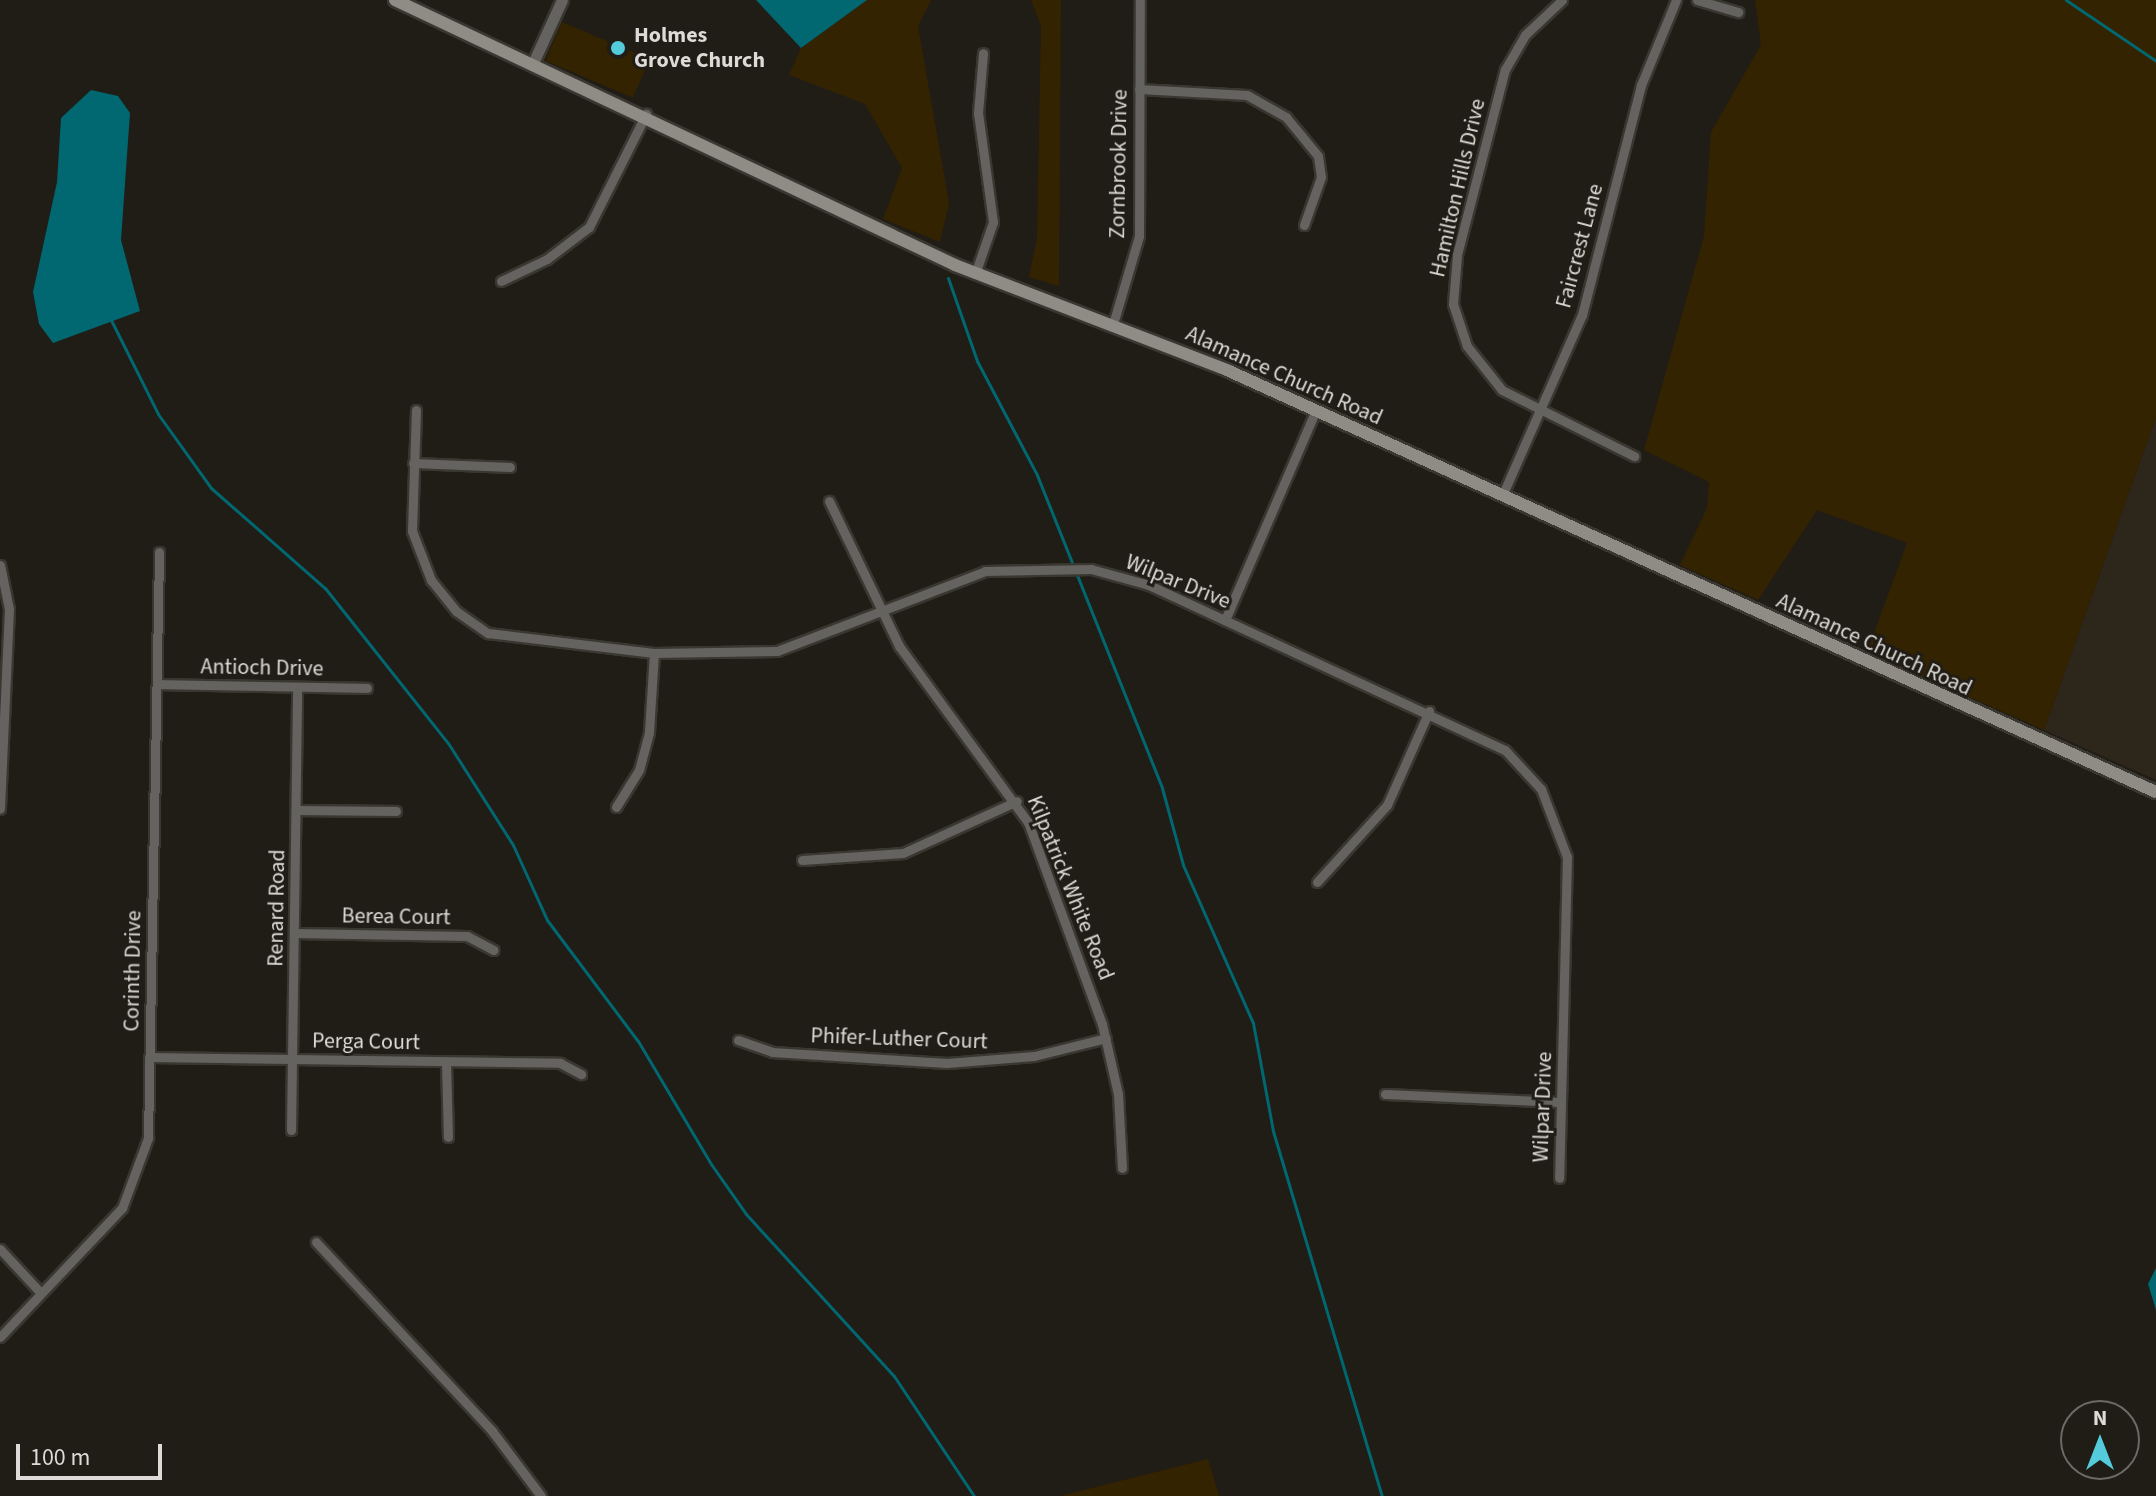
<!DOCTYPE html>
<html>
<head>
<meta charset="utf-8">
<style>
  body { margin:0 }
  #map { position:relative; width:2156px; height:1496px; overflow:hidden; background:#201c16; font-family:"Source Sans 3",sans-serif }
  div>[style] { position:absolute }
  .built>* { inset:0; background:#2d261b }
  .green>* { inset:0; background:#342300; transform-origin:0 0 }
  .water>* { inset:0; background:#016771 }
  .stream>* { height:3px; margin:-1.5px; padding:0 1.5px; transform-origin:1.5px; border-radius:1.5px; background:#016771 }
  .roads { filter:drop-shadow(2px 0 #3a3731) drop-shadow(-2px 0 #3a3731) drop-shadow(0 2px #3a3731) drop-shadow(0 -2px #3a3731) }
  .minor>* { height:9px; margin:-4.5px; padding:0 4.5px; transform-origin:4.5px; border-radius:4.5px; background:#656360 }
  .tertiary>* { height:11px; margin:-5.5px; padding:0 5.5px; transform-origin:5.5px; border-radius:5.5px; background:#656360 }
  .secondary>* { height:12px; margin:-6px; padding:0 6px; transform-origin:6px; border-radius:6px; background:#8f8c86 }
  .dots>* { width:22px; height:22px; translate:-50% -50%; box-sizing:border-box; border:4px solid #201c16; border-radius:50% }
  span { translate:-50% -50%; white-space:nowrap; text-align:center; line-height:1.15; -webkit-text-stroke:6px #201c16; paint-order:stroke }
  .poi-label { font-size:22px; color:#dddbd7; font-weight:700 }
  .left { translate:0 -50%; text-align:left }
  .street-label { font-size:22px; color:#dddbd7 }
  .north { position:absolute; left:2060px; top:1400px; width:80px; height:80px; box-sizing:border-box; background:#201c16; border:2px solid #6c6863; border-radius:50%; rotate:0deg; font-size:22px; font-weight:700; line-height:32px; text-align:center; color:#dddbd7 }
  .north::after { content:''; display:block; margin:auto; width:28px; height:36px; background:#53cbda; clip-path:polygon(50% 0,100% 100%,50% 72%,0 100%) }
  .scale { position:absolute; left:16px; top:1444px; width:146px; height:36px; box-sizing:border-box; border:4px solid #dddbd7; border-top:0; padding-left:10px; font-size:24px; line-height:28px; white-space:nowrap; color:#dddbd7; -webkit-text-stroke:6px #201c16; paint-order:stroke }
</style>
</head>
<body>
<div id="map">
  <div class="built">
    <i style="clip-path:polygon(2156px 417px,2156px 780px,2044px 730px)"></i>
  </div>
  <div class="green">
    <i style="clip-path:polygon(867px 0,931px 0,918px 26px,949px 203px,940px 242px,883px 219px,902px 168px,865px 104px,789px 75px,801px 48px)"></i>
    <i style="clip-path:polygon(1031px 0,1061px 0,1059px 286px,1029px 277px,1037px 238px,1041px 26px)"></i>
    <i style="clip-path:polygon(1755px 0,2156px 0,2156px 417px,2044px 730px,1867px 652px,1907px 543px,1817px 510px,1758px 600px,1680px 565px,1707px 508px,1709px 482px,1644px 450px,1704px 236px,1711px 132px,1761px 45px)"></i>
    <i style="left:562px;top:22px;width:95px;height:42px;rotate:23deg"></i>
    <i style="clip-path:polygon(1208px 1459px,1219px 1496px,1060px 1496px)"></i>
  </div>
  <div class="water">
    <i style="clip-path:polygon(756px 0,867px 0,801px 48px)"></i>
    <i style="clip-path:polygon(91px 90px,118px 96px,130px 113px,121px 240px,140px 311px,53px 343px,39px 324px,33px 292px,57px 182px,61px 118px)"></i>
    <i style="clip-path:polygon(2156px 1268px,2156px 1310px,2148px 1284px)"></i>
  </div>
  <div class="stream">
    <i style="left:2066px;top:0;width:109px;rotate:34.1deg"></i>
    <i style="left:948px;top:278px;width:88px;rotate:70.7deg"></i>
    <i style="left:977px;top:361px;width:129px;rotate:62.2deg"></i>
    <i style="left:1037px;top:475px;width:337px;rotate:68.2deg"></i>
    <i style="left:1162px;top:788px;width:80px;rotate:74.7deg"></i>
    <i style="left:1183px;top:865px;width:173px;rotate:66.1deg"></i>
    <i style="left:1253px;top:1023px;width:110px;rotate:79.5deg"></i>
    <i style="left:1273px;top:1131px;width:381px;rotate:73.4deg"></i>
    <i style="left:111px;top:320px;width:105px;rotate:63.4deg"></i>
    <i style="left:158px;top:414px;width:91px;rotate:54.4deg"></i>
    <i style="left:211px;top:488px;width:152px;rotate:41.3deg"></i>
    <i style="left:325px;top:588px;width:198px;rotate:51.6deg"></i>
    <i style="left:448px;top:743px;width:121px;rotate:57.5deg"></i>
    <i style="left:513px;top:845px;width:82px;rotate:65.6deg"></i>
    <i style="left:547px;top:920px;width:151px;rotate:53.1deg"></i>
    <i style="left:638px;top:1041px;width:143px;rotate:59.3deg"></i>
    <i style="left:711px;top:1164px;width:61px;rotate:55deg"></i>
    <i style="left:746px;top:1214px;width:219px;rotate:47.6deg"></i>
    <i style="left:894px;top:1376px;width:144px;rotate:56.3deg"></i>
  </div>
  <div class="roads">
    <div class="minor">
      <i style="left:1562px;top:0;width:51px;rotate:136.6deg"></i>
      <i style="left:1525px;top:35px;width:39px;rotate:120deg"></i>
      <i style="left:1505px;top:69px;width:192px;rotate:104.5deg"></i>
      <i style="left:1457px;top:255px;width:49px;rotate:94.7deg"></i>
      <i style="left:1453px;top:304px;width:44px;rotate:71.6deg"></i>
      <i style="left:1467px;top:346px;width:56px;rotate:51.5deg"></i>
      <i style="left:1502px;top:390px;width:148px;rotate:26.6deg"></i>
      <i style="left:1697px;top:0;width:43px;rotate:16.3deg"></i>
      <i style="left:1139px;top:89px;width:108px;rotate:3.2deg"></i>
      <i style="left:1247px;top:95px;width:45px;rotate:29.4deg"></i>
      <i style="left:1286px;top:117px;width:50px;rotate:50.6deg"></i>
      <i style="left:1318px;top:156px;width:21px;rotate:82deg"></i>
      <i style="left:1321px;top:177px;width:51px;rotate:109.5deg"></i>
      <i style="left:975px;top:274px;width:55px;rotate:-70.9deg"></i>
      <i style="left:993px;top:222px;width:110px;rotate:-97.8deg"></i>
      <i style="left:978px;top:113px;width:60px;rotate:-85.2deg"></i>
      <i style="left:501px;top:281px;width:51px;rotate:-25.6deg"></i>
      <i style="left:547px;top:259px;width:53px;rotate:-37.3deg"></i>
      <i style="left:589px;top:227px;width:127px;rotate:-63.2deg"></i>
      <i style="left:1113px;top:324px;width:92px;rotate:-73.5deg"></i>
      <i style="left:1139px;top:236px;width:236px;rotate:-89.8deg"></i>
      <i style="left:416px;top:410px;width:121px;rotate:91.9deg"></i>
      <i style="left:412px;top:531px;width:53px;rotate:68.8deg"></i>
      <i style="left:431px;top:580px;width:40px;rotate:51deg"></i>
      <i style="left:456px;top:611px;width:39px;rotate:35deg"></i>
      <i style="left:488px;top:633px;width:167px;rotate:6.9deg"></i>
      <i style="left:654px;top:653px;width:123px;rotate:-0.9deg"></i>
      <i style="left:777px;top:651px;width:223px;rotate:-21deg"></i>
      <i style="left:985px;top:571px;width:106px;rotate:-1.1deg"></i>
      <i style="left:1091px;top:569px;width:60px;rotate:15.4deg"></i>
      <i style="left:1149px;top:585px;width:392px;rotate:24.9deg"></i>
      <i style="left:1505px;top:750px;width:53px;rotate:47.3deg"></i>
      <i style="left:1541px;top:789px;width:73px;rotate:69.1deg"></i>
      <i style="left:1567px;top:857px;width:321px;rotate:91.4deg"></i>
      <i style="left:413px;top:463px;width:97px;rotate:2.4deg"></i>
      <i style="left:1502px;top:496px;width:198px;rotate:-66.2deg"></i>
      <i style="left:1582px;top:315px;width:237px;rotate:-75.6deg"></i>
      <i style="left:1641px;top:85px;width:92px;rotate:-67.6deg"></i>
      <i style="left:829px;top:501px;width:161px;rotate:64.2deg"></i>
      <i style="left:899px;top:646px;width:218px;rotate:53.8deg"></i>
      <i style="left:1028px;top:822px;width:215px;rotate:69.9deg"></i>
      <i style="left:1102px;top:1024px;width:72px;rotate:77.1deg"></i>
      <i style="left:1118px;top:1094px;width:74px;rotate:86.9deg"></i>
      <i style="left:0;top:565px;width:45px;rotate:78.4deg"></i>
      <i style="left:9px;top:609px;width:200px;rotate:92.6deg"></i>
      <i style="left:1225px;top:620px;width:229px;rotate:-66.6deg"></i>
      <i style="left:157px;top:684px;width:210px;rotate:1.1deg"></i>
      <i style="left:616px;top:807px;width:44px;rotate:-58.1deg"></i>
      <i style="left:639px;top:770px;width:39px;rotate:-75deg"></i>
      <i style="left:649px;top:732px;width:79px;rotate:-86.4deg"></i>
      <i style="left:296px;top:810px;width:100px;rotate:0.6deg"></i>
      <i style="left:802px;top:860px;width:101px;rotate:-4deg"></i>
      <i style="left:903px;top:853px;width:125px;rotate:-24.5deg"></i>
      <i style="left:1317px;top:882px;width:104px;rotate:-47.7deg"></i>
      <i style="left:1387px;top:805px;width:103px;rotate:-65.9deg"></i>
      <i style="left:295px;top:933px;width:172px;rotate:1deg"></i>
      <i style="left:467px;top:936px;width:30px;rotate:28deg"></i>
      <i style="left:738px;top:1040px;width:36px;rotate:19deg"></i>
      <i style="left:772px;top:1052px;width:175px;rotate:3.6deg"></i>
      <i style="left:947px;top:1063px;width:87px;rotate:-4.6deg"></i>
      <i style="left:1034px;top:1056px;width:74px;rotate:-14deg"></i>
      <i style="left:149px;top:1057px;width:411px;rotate:0.8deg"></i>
      <i style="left:560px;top:1063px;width:24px;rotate:28deg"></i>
      <i style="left:446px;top:1062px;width:75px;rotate:88.5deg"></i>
      <i style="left:1385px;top:1094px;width:176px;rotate:2.6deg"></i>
      <i style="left:291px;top:1130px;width:443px;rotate:-89.2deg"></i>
      <i style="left:316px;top:1242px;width:258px;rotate:47deg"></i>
      <i style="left:492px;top:1431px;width:81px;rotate:53deg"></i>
      <i style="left:0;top:1249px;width:59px;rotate:47.1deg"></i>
      <i style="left:0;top:1337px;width:178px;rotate:-46.6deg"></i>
      <i style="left:122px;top:1208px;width:75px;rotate:-69.6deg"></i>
      <i style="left:148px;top:1138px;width:586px;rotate:-88.92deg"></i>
    </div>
    <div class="tertiary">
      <i style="left:533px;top:63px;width:69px;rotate:-65.3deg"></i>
    </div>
    <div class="secondary">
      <i style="left:395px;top:0;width:620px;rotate:25.32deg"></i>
      <i style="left:955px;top:265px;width:294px;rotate:21.1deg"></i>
      <i style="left:1229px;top:371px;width:1018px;rotate:24.43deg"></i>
    </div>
  </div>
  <div class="dots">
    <i style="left:618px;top:48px;background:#53cbda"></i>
  </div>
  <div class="poi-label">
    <span class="left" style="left:634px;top:48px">Holmes<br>Grove Church</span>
  </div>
  <div class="street-label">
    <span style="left:1119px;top:164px;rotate:-89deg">Zornbrook Drive</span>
    <span style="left:1458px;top:188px;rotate:-77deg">Hamilton Hills Drive</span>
    <span style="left:1580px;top:246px;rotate:-75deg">Faircrest Lane</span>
    <span style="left:1284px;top:376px;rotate:24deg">Alamance Church Road</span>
    <span style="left:1178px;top:582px;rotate:22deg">Wilpar Drive</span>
    <span style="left:1874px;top:645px;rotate:25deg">Alamance Church Road</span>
    <span style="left:262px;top:668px;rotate:1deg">Antioch Drive</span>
    <span style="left:1070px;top:888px;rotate:68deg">Kilpatrick White Road</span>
    <span style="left:277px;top:908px;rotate:-89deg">Renard Road</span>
    <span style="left:396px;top:917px;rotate:1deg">Berea Court</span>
    <span style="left:133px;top:971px;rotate:-89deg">Corinth Drive</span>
    <span style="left:899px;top:1039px;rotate:2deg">Phifer-Luther Court</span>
    <span style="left:366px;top:1042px;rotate:1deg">Perga Court</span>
    <span style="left:1543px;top:1107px;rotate:-88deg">Wilpar Drive</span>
  </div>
  <div class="north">N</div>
  <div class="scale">100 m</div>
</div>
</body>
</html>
